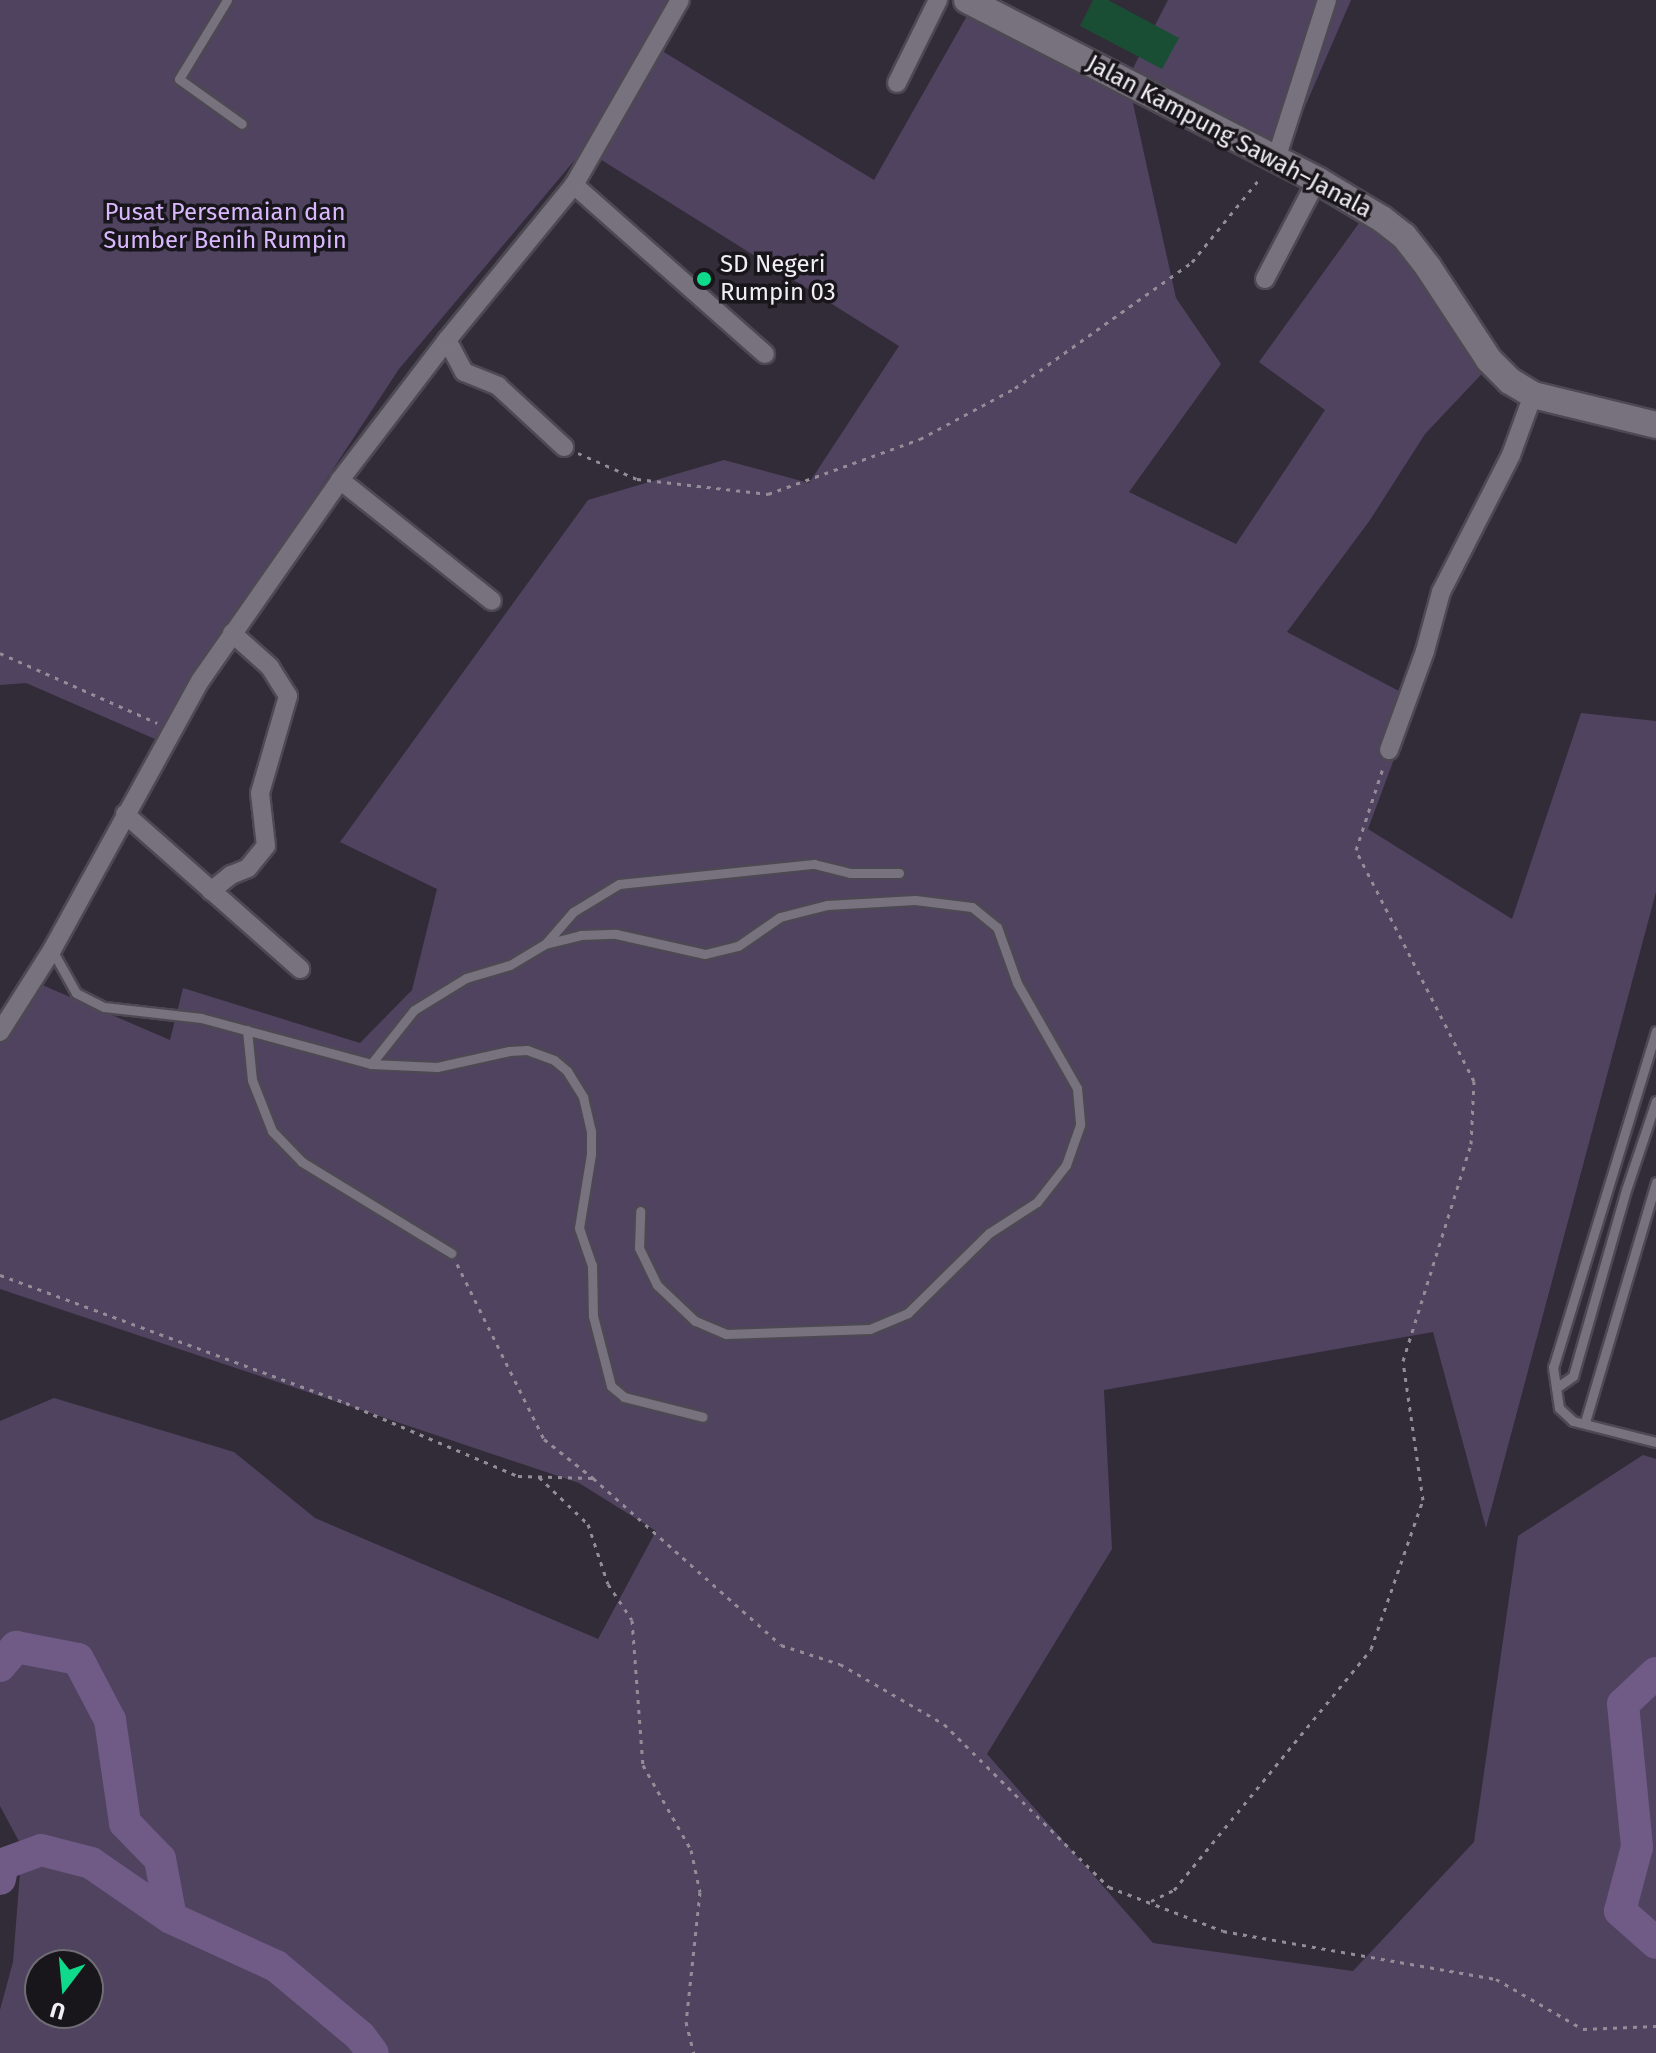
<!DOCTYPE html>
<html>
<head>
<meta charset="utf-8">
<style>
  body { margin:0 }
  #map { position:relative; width:1656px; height:2053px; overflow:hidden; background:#322c38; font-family:"Fira Sans",sans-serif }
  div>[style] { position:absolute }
  .green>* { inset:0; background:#504360 }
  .river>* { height:32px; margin:-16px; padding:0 16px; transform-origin:16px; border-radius:16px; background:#705b86 }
  .building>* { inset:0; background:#1a4e34 }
  .path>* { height:3px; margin-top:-1.5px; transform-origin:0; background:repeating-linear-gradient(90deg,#928d97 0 4px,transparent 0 10px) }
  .roads { filter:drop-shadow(2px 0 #4d4953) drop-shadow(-2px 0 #4d4953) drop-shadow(0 2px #4d4953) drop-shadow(0 -2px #4d4953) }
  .service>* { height:9px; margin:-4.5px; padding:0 4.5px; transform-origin:4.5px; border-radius:4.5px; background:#78727f }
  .minor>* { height:18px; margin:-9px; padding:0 9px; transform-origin:9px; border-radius:9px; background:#78727f }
  .secondary>* { height:26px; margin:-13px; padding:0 13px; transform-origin:13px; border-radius:13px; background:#78727f }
  .dots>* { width:22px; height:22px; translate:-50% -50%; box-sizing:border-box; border:4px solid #18161b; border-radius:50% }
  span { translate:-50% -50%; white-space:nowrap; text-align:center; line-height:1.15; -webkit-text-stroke:7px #18161b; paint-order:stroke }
  .street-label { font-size:24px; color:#f2eef6 }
  .park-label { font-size:24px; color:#d9b8fe }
  .poi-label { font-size:24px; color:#f2eef6 }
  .left { translate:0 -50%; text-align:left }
  .north { position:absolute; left:24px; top:1949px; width:80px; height:80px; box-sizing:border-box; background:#18161b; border:2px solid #6f6c73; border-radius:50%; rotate:196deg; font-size:22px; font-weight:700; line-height:32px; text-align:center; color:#f2eef6 }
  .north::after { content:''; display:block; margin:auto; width:28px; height:36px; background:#0fd98a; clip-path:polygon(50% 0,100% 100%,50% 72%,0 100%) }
</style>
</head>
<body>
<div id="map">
  <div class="green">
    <i style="clip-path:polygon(evenodd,0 0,678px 0,649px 43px,874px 180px,976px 0,1127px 80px,1168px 0,1351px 0,1285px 153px,1128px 81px,1176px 298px,1221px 364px,1129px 492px,1236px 544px,1325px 410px,1259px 362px,1367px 212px,1493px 362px,1425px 434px,1370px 520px,1287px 632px,1416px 700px,1368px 829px,1512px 919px,1581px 713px,1656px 721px,1656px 892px,1486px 1528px,1433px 1332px,1104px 1390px,1112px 1549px,987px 1754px,1153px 1943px,1353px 1971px,1474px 1842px,1518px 1536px,1643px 1455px,1656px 1459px,1656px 2053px,0 2053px,0 2010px,13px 1962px,22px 1847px,0 1806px,0 1421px,54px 1398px,234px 1452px,315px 1518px,598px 1639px,656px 1531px,579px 1483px,0 1289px,0 1028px,26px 978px,170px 1040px,183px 988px,360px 1043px,412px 990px,437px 889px,340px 842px,588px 500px,724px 460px,809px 483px,899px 346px,584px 149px,399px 369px,155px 739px,26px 683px,0 685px,0 0,40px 1965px,88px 1965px,88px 2013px,40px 2013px,40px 1965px)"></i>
  </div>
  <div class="river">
    <i style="left:0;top:1666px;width:25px;rotate:-50deg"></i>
    <i style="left:16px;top:1647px;width:63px;rotate:11deg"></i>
    <i style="left:78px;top:1659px;width:69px;rotate:62.3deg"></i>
    <i style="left:110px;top:1720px;width:104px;rotate:81.7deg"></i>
    <i style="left:125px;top:1823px;width:50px;rotate:45.8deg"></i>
    <i style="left:160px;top:1859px;width:60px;rotate:79.4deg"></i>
    <i style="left:1656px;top:1673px;width:45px;rotate:136.8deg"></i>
    <i style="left:1623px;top:1704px;width:144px;rotate:84.4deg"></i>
    <i style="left:1637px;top:1847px;width:66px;rotate:104.9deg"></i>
    <i style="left:1620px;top:1911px;width:48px;rotate:41.6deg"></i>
    <i style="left:0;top:1879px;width:15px;rotate:-79deg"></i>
    <i style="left:3px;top:1864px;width:40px;rotate:-20.2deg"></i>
    <i style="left:41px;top:1850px;width:52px;rotate:14.6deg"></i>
    <i style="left:91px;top:1863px;width:97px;rotate:34.5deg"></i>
    <i style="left:171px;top:1918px;width:115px;rotate:24.6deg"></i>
    <i style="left:276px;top:1966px;width:109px;rotate:39.8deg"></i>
    <i style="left:360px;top:2036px;width:21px;rotate:53deg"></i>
  </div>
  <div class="building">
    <i style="clip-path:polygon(1093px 0,1108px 0,1179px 38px,1162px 69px,1080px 26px)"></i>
  </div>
  <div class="path">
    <i style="left:578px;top:453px;width:64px;rotate:23.8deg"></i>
    <i style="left:637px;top:479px;width:132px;rotate:6.5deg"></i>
    <i style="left:768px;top:494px;width:162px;rotate:-19.9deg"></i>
    <i style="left:920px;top:439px;width:108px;rotate:-28.2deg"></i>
    <i style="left:1015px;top:388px;width:217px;rotate:-35.4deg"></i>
    <i style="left:1192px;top:262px;width:109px;rotate:-50.9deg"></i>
    <i style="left:0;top:653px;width:172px;rotate:24deg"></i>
    <i style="left:457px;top:1264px;width:195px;rotate:63.6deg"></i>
    <i style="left:544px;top:1439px;width:63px;rotate:38.5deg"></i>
    <i style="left:593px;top:1478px;width:251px;rotate:41.6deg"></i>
    <i style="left:781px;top:1645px;width:62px;rotate:17.9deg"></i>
    <i style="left:840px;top:1664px;width:120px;rotate:30deg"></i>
    <i style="left:944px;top:1724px;width:232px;rotate:44.7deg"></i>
    <i style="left:1109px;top:1887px;width:122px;rotate:21.1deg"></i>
    <i style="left:1223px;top:1931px;width:277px;rotate:10deg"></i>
    <i style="left:1496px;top:1979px;width:100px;rotate:29.9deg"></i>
    <i style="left:1583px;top:2029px;width:73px;rotate:-2.4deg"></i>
    <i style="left:0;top:1275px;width:369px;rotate:20.3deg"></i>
    <i style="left:346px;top:1403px;width:187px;rotate:23deg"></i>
    <i style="left:518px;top:1476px;width:75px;rotate:1.5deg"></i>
    <i style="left:539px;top:1477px;width:68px;rotate:43.8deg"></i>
    <i style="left:588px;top:1524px;width:63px;rotate:71.6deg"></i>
    <i style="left:608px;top:1584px;width:43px;rotate:56.3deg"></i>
    <i style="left:632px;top:1620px;width:145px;rotate:85.7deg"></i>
    <i style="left:643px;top:1765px;width:98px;rotate:60.5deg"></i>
    <i style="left:691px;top:1850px;width:43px;rotate:77.9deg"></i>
    <i style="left:700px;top:1892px;width:131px;rotate:96.1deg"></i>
    <i style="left:686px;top:2022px;width:32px;rotate:76deg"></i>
    <i style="left:1151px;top:1901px;width:25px;rotate:-26deg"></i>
    <i style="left:1174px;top:1890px;width:311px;rotate:-50.7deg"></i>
    <i style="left:1371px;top:1649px;width:158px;rotate:-70.8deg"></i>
    <i style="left:1423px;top:1500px;width:140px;rotate:-98.2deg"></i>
    <i style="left:1403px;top:1361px;width:227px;rotate:-72.6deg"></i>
    <i style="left:1471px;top:1144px;width:63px;rotate:-87.3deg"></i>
    <i style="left:1474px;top:1081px;width:259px;rotate:-117.1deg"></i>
    <i style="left:1356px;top:850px;width:89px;rotate:-71.8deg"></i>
  </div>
  <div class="roads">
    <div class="service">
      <i style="left:227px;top:0;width:92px;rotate:121.3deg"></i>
      <i style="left:179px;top:79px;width:77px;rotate:35.5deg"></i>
      <i style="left:547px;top:942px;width:40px;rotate:-49deg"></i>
      <i style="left:573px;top:912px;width:54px;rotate:-31.3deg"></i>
      <i style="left:619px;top:884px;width:196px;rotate:-5.9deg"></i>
      <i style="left:814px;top:864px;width:37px;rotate:14deg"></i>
      <i style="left:850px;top:873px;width:49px"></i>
      <i style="left:52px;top:950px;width:49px;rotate:60.8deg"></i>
      <i style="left:76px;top:993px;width:31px;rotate:27deg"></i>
      <i style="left:104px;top:1007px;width:98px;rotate:6.5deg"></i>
      <i style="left:201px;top:1018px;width:176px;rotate:15.1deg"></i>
      <i style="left:371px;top:1064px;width:66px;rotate:2.6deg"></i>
      <i style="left:437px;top:1067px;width:74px;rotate:-12.5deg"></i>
      <i style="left:509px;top:1051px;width:18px;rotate:-3deg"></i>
      <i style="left:527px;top:1050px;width:29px;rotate:20deg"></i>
      <i style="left:554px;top:1060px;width:17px;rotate:40deg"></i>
      <i style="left:567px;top:1071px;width:31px;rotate:58deg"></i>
      <i style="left:583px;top:1097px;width:35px;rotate:77deg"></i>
      <i style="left:591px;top:1131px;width:23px;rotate:90deg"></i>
      <i style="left:591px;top:1154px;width:75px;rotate:99.2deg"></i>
      <i style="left:579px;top:1228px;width:39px;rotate:71deg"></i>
      <i style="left:592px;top:1265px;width:51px;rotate:88.9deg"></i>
      <i style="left:593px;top:1316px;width:72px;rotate:75.6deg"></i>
      <i style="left:611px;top:1386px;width:17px;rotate:40deg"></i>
      <i style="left:624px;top:1397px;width:81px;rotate:14.2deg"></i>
      <i style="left:247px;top:1030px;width:50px;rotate:84.3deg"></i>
      <i style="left:252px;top:1080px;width:55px;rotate:68.6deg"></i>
      <i style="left:272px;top:1131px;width:43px;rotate:45.9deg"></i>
      <i style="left:302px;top:1162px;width:175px;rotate:31.4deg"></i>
      <i style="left:1656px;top:1031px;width:351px;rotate:107deg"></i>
      <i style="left:1553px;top:1367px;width:41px;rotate:81.7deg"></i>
      <i style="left:1559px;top:1408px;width:19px;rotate:43deg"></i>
      <i style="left:1573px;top:1421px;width:86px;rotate:14.2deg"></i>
      <i style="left:371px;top:1064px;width:69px;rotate:-51.5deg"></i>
      <i style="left:414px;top:1010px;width:61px;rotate:-31.6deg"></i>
      <i style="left:466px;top:978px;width:46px;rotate:-16.5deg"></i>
      <i style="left:510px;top:965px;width:41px;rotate:-31deg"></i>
      <i style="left:545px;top:944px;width:36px;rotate:-14deg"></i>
      <i style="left:580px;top:935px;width:36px;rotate:-2deg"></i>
      <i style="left:616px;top:934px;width:91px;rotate:12.7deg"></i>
      <i style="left:705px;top:954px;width:34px;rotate:-14deg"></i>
      <i style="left:738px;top:946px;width:51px;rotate:-34.6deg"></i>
      <i style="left:780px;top:917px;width:49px;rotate:-14.3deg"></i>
      <i style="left:827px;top:905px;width:88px;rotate:-3.3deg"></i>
      <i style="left:915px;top:900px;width:57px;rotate:7deg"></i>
      <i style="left:972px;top:907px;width:32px;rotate:39deg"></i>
      <i style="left:997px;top:927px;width:59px;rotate:70.3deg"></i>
      <i style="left:1017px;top:983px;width:121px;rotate:60.3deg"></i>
      <i style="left:1077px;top:1088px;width:37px;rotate:85deg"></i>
      <i style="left:1080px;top:1125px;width:42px;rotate:109.3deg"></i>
      <i style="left:1066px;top:1165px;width:47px;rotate:128.1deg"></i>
      <i style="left:1037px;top:1202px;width:57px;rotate:147.1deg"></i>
      <i style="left:989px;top:1233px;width:114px;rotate:135.4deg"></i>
      <i style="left:908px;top:1313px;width:41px;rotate:157.2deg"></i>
      <i style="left:870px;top:1329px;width:144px;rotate:178deg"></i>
      <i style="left:726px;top:1334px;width:34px;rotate:-157deg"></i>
      <i style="left:695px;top:1321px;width:52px;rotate:-136.5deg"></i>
      <i style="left:657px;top:1285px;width:41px;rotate:-115.9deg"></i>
      <i style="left:639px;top:1248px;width:37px;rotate:-88deg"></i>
      <i style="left:1556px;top:1388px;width:21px;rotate:-35deg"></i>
      <i style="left:1573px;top:1376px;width:193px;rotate:-74.1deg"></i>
      <i style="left:1626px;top:1190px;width:94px;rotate:-71.4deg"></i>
      <i style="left:1585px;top:1422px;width:250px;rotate:-73.5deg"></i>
    </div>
    <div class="minor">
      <i style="left:897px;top:83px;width:93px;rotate:-63.7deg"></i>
      <i style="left:1276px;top:159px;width:167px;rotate:-72.2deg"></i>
      <i style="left:574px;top:185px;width:255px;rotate:41.5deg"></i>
      <i style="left:1265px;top:279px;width:112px;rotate:-62.3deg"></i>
      <i style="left:447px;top:340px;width:36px;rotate:62deg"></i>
      <i style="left:464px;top:372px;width:37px;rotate:22deg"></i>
      <i style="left:498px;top:386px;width:90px;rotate:42.7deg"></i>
      <i style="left:340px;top:480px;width:194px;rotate:38.5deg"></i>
      <i style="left:1389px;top:750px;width:105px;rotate:-70deg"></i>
      <i style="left:1425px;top:651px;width:61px;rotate:-74.8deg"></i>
      <i style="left:1441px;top:592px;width:154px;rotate:-62.9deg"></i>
      <i style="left:1511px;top:455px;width:64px;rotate:-69.9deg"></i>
      <i style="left:125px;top:814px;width:234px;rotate:41.5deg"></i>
      <i style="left:211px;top:891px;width:26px;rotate:-39deg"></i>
      <i style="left:231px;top:875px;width:18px;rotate:-22deg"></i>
      <i style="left:248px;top:868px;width:28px;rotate:-51deg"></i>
      <i style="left:266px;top:846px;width:53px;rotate:-96.5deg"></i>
      <i style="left:260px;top:793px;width:101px;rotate:-73.9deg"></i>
      <i style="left:288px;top:696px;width:34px;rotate:-122deg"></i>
      <i style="left:270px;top:667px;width:51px;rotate:-138.2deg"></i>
      <i style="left:0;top:1032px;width:97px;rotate:-57.6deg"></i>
      <i style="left:52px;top:950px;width:307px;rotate:-61.2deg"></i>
      <i style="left:200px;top:681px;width:245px;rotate:-55.1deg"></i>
      <i style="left:340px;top:480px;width:176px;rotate:-52.6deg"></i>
      <i style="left:447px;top:340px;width:200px;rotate:-50.7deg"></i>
      <i style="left:574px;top:185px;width:213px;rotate:-60.2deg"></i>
    </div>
    <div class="secondary">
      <i style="left:967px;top:0;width:394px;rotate:27.2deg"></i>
      <i style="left:1317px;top:180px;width:76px;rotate:31deg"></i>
      <i style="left:1382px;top:219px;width:28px;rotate:38deg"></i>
      <i style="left:1404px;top:236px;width:39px;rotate:52deg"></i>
      <i style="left:1428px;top:267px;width:111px;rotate:56.7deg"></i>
      <i style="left:1489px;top:360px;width:30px;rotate:45deg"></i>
      <i style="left:1510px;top:381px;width:27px;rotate:31deg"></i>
      <i style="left:1533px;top:395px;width:127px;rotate:13.7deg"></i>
    </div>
  </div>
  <div class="dots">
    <i style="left:704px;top:279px;background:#0fd98a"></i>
  </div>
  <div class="street-label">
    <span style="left:1229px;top:137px;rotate:28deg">Jalan Kampung Sawah–Janala</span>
  </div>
  <div class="park-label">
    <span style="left:225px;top:227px">Pusat Persemaian dan<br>Sumber Benih Rumpin</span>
  </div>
  <div class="poi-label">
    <span class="left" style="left:720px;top:279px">SD Negeri<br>Rumpin 03</span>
  </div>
  <div class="north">U</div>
</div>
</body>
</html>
